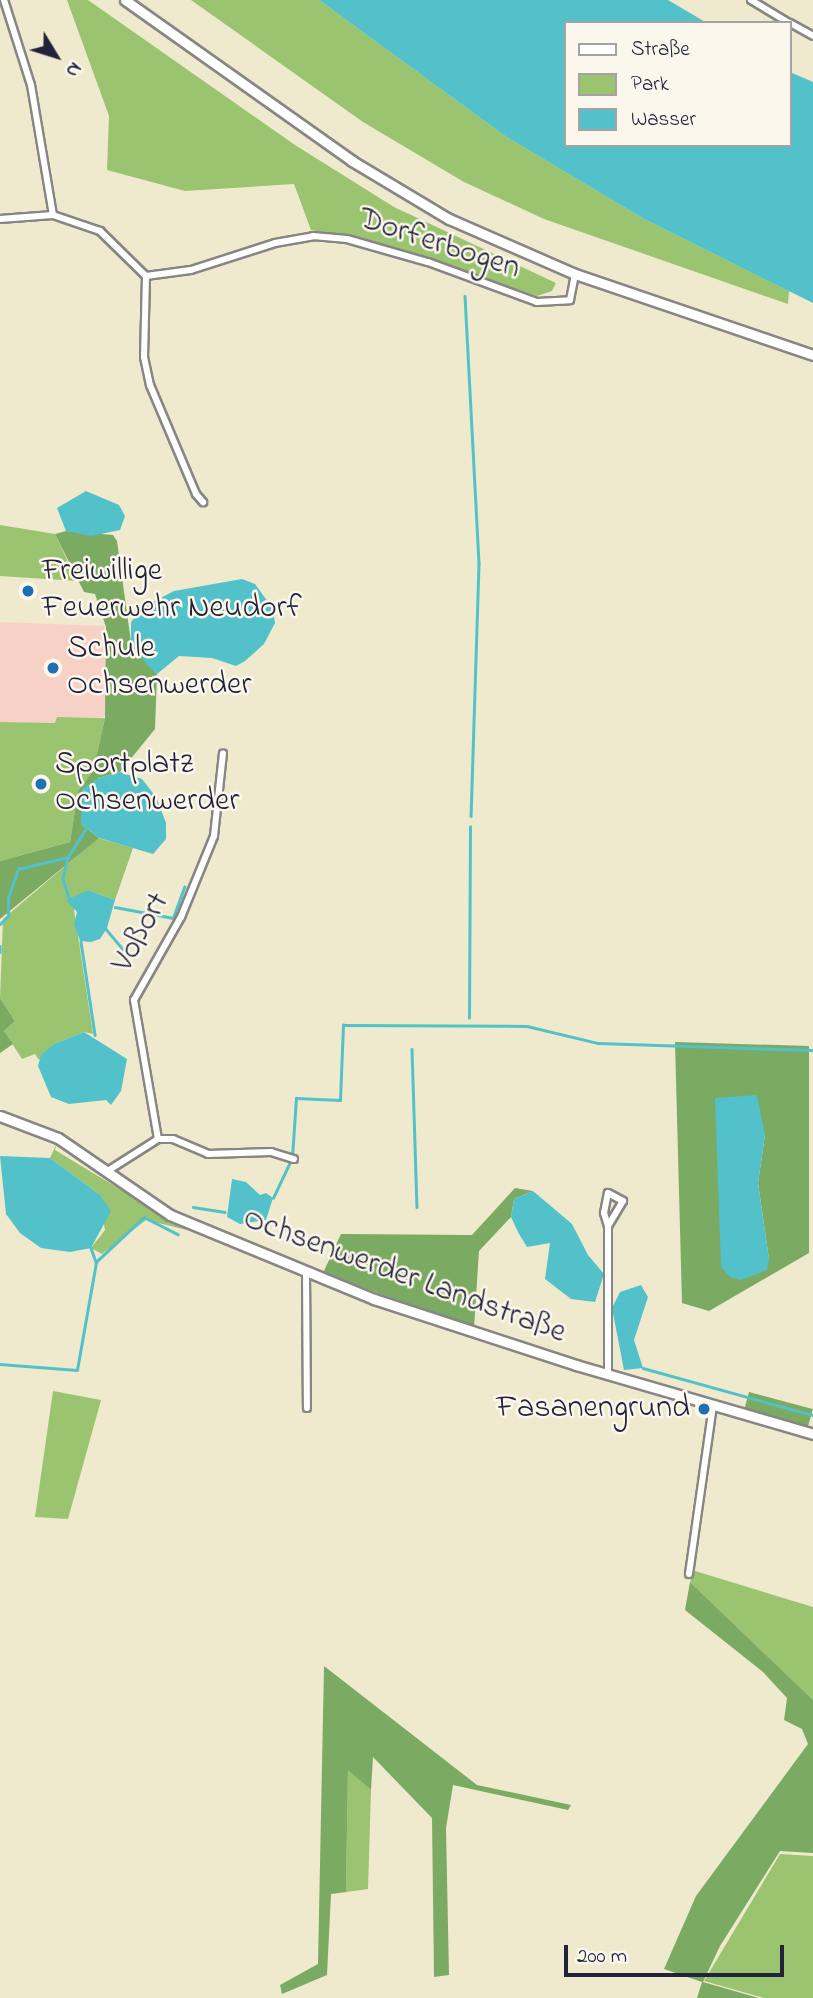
<!DOCTYPE html>
<html>
<head>
<meta charset="utf-8">
<style>
  body { margin:0 }
  #map { position:relative; width:813px; height:1998px; overflow:hidden; background:#efe9ce; font-family:"Indie Flower",sans-serif }
  div>[style] { position:absolute }
  .built>* { inset:0; background:#f7d1c6 }
  .green>* { inset:0; background:#9ac470 }
  .forest>* { inset:0; background:#7baa62; transform-origin:0 0 }
  .water>* { inset:0; background:#53c1ca }
  .stream>* { height:2.5px; margin:-1.25px; padding:0 1.25px; transform-origin:1.25px; border-radius:1.25px; background:#53c1ca }
  .roads { filter:drop-shadow(2px 0 #888684) drop-shadow(-2px 0 #888684) drop-shadow(0 2px #888684) drop-shadow(0 -2px #888684) }
  .street>* { height:6px; margin:-3px; padding:0 3px; transform-origin:3px; border-radius:3px; background:#fff }
  .secondary>* { height:9px; margin:-4.5px; padding:0 4.5px; transform-origin:4.5px; border-radius:4.5px; background:#fff }
  .dots>* { width:19px; height:19px; translate:-50% -50%; box-sizing:border-box; border:4px solid #fbf7ec; border-radius:50% }
  span { translate:-50% -50%; white-space:nowrap; text-align:center; line-height:1.15; -webkit-text-stroke:5px #fbf7ec; paint-order:stroke }
  .street-label { font-size:32px; color:#22223b }
  .poi-label { font-size:32px; color:#22223b }
  .left { translate:0 -50%; text-align:left }
  .right { translate:-100% -50%; text-align:right }
  .legend { position:absolute; left:564px; top:21px; width:228px; height:126px; box-sizing:border-box; background:#fbf7ec; border:2px solid #a4a2a5; margin:0; padding:9px 12px; list-style:none; font-size:21px; color:#22223b }
  .legend li { display:flex; align-items:center; gap:14px; height:35px }
  .legend b { width:35px; border:2px solid #a4a2a5 }
  .north { position:absolute; left:21px; top:21px; width:70px; height:70px; -webkit-text-stroke:5px #fbf7ec; paint-order:stroke; rotate:128deg; font-size:19px; font-weight:700; line-height:28px; text-align:center; color:#22223b }
  .north::after { content:''; display:block; margin:auto; width:24px; height:32px; background:#22223b; clip-path:polygon(50% 0,100% 100%,50% 72%,0 100%) }
  .scale { position:absolute; left:564px; top:1945px; width:220px; height:32px; box-sizing:border-box; border:4px solid #22223b; border-top:0; padding-left:9px; font-size:21px; line-height:24px; white-space:nowrap; color:#22223b; -webkit-text-stroke:5px #fbf7ec; paint-order:stroke }
</style>
</head>
<body>
<div id="map">
  <div class="built">
    <i style="clip-path:polygon(0 622px,104px 626px,108px 711px,103px 717px,57px 717px,56px 723px,0 722px)"></i>
  </div>
  <div class="green">
    <i style="clip-path:polygon(67px 0,88px 0,295px 145px,394px 207px,556px 283px,552px 291px,537px 296px,410px 252px,311px 230px,294px 184px,185px 191px,107px 170px,109px 116px)"></i>
    <i style="clip-path:polygon(191px 0,319px 0,505px 136px,644px 219px,789px 291px,788px 304px,544px 219px,464px 182px,363px 122px)"></i>
    <i style="clip-path:polygon(0 525px,55px 534px,77px 581px,0 576px)"></i>
    <i style="clip-path:polygon(57px 717px,105px 718px,93px 771px,78px 791px,70px 842px,0 861px,0 722px,55px 723px)"></i>
    <i style="clip-path:polygon(98px 838px,133px 848px,115px 900px,88px 890px,74px 910px,93px 1034px,84px 1032px,54px 1044px,39px 1060px,35px 1054px,22px 1059px,4px 1031px,15px 1021px,0 998px,3px 919px)"></i>
    <i style="clip-path:polygon(57px 1143px,55px 1150px,187px 1230px,146px 1220px,102px 1254px,91px 1248px,105px 1230px,99px 1194px,50px 1158px)"></i>
    <i style="clip-path:polygon(53px 1391px,101px 1400px,68px 1519px,35px 1517px)"></i>
    <i style="clip-path:polygon(695px 1571px,813px 1607px,813px 1700px,690px 1582px)"></i>
    <i style="clip-path:polygon(348px 1769px,371px 1790px,368px 1889px,346px 1892px)"></i>
    <i style="clip-path:polygon(780px 1854px,813px 1856px,813px 1998px,764px 1998px,704px 1981px)"></i>
  </div>
  <div class="forest">
    <i style="clip-path:polygon(66px 531px,113px 535px,117px 541px,131px 642px,157px 674px,155px 729px,120px 772px,98px 778px,81px 824px,99px 838px,0 919px,0 861px,70px 842px,78px 791px,93px 771px,105px 718px,106px 627px,95px 594px,84px 592px,55px 534px)"></i>
    <i style="clip-path:polygon(0 998px,15px 1021px,4px 1031px,13px 1044px,0 1053px)"></i>
    <i style="clip-path:polygon(evenodd,675px 1042px,809px 1046px,809px 1253px,709px 1311px,682px 1303px,675px 1042px,715px 1098px,765px 1135px,758px 1183px,769px 1259px,715px 1098px)"></i>
    <i style="clip-path:polygon(515px 1188px,533px 1191px,514px 1199px,511px 1217px,479px 1251px,474px 1328px,323px 1273px,341px 1234px,472px 1235px)"></i>
    <i style="left:749px;top:1392px;width:66px;height:21px;rotate:15deg"></i>
    <i style="clip-path:polygon(690px 1582px,813px 1700px,813px 1853px,780px 1851px,720px 1946px,703px 1982px,759px 1998px,697px 1998px,702px 1982px,664px 1969px,696px 1896px,808px 1744px,802px 1729px,784px 1720px,787px 1698px,763px 1672px,685px 1610px)"></i>
    <i style="clip-path:polygon(324px 1666px,477px 1785px,571px 1805px,568px 1810px,453px 1785px,446px 1828px,449px 1975px,434px 1977px,432px 1818px,373px 1757px,371px 1790px,348px 1770px,346px 1892px,331px 1894px,327px 1975px,282px 1994px,280px 1985px,318px 1964px)"></i>
  </div>
  <div class="water">
    <i style="clip-path:polygon(319px 0,668px 0,707px 23px,566px 23px,566px 145px,790px 145px,790px 72px,813px 82px,813px 303px,644px 219px,505px 136px)"></i>
    <i style="clip-path:polygon(86px 491px,119px 505px,125px 516px,120px 530px,91px 536px,66px 531px,57px 508px)"></i>
    <i style="clip-path:polygon(242px 579px,255px 584px,273px 609px,275px 623px,264px 644px,245px 661px,236px 666px,212px 658px,179px 656px,157px 674px,148px 666px,131px 642px,131px 622px,143px 607px,174px 591px)"></i>
    <i style="clip-path:polygon(120px 772px,142px 779px,156px 797px,166px 823px,166px 839px,153px 854px,99px 838px,81px 824px,82px 789px,98px 778px)"></i>
    <i style="clip-path:polygon(88px 890px,115px 900px,107px 928px,100px 939px,91px 942px,80px 941px,74px 924px,77px 912px,66px 900px)"></i>
    <i style="clip-path:polygon(84px 1032px,127px 1059px,121px 1091px,111px 1105px,106px 1100px,69px 1104px,51px 1097px,38px 1066px,41px 1055px,54px 1044px)"></i>
    <i style="clip-path:polygon(757px 1095px,765px 1135px,758px 1183px,769px 1259px,767px 1270px,741px 1280px,730px 1277px,721px 1267px,715px 1098px)"></i>
    <i style="clip-path:polygon(0 1156px,50px 1158px,99px 1194px,111px 1211px,91px 1248px,70px 1252px,41px 1248px,20px 1233px,6px 1214px)"></i>
    <i style="clip-path:polygon(232px 1179px,246px 1182px,260px 1195px,266px 1193px,273px 1198px,266px 1220px,240px 1224px,227px 1217px)"></i>
    <i style="clip-path:polygon(533px 1191px,572px 1224px,588px 1255px,604px 1274px,595px 1302px,571px 1299px,545px 1279px,550px 1243px,527px 1247px,519px 1234px,511px 1217px,514px 1199px)"></i>
    <i style="clip-path:polygon(641px 1285px,648px 1297px,634px 1340px,643px 1368px,624px 1370px,612px 1308px,620px 1292px)"></i>
  </div>
  <div class="stream">
    <i style="left:465px;top:296px;width:268px;rotate:87deg"></i>
    <i style="left:479px;top:564px;width:252px;rotate:91.8deg"></i>
    <i style="left:68px;top:857px;width:23px;rotate:103deg"></i>
    <i style="left:63px;top:879px;width:19px;rotate:72deg"></i>
    <i style="left:115px;top:907px;width:59px;rotate:10.7deg"></i>
    <i style="left:173px;top:918px;width:33px;rotate:-70deg"></i>
    <i style="left:0;top:924px;width:11px;rotate:-45deg"></i>
    <i style="left:8px;top:916px;width:18px;rotate:-90deg"></i>
    <i style="left:8px;top:898px;width:31px;rotate:-71deg"></i>
    <i style="left:18px;top:869px;width:51px;rotate:-13.5deg"></i>
    <i style="left:68px;top:857px;width:34px;rotate:-58deg"></i>
    <i style="left:106px;top:929px;width:30px;rotate:50deg"></i>
    <i style="left:81px;top:942px;width:94px;rotate:81.4deg"></i>
    <i style="left:0;top:946px;width:6px;rotate:90deg"></i>
    <i style="left:469px;top:1018px;width:191px;rotate:-89.7deg"></i>
    <i style="left:412px;top:1049px;width:158px;rotate:88.2deg"></i>
    <i style="left:292px;top:1157px;width:59px;rotate:-86.1deg"></i>
    <i style="left:296px;top:1098px;width:44px;rotate:2.6deg"></i>
    <i style="left:340px;top:1100px;width:75px;rotate:-87.7deg"></i>
    <i style="left:343px;top:1025px;width:184px;rotate:0.3deg"></i>
    <i style="left:527px;top:1026px;width:73px;rotate:13.5deg"></i>
    <i style="left:598px;top:1043px;width:215px;rotate:1.9deg"></i>
    <i style="left:273px;top:1198px;width:42px;rotate:-64.7deg"></i>
    <i style="left:193px;top:1207px;width:32px;rotate:9deg"></i>
    <i style="left:91px;top:1248px;width:15px;rotate:70deg"></i>
    <i style="left:96px;top:1262px;width:66px;rotate:-43.2deg"></i>
    <i style="left:144px;top:1217px;width:38px;rotate:27deg"></i>
    <i style="left:0;top:1364px;width:77px;rotate:4.5deg"></i>
    <i style="left:77px;top:1370px;width:110px;rotate:-80deg"></i>
    <i style="left:643px;top:1368px;width:176px;rotate:15.5deg"></i>
  </div>
  <div class="roads">
    <div class="street">
      <i style="left:4px;top:0;width:89px;rotate:72.4deg"></i>
      <i style="left:31px;top:85px;width:132px;rotate:80.4deg"></i>
      <i style="left:53px;top:215px;width:50px;rotate:18.8deg"></i>
      <i style="left:100px;top:231px;width:64px;rotate:44.4deg"></i>
      <i style="left:146px;top:276px;width:45px;rotate:-7.6deg"></i>
      <i style="left:191px;top:270px;width:88px;rotate:-17.8deg"></i>
      <i style="left:275px;top:243px;width:39px;rotate:-10deg"></i>
      <i style="left:313px;top:236px;width:34px;rotate:5deg"></i>
      <i style="left:347px;top:239px;width:84px;rotate:15.9deg"></i>
      <i style="left:428px;top:262px;width:116px;rotate:20.2deg"></i>
      <i style="left:537px;top:302px;width:33px;rotate:-3deg"></i>
      <i style="left:570px;top:300px;width:26px;rotate:-79deg"></i>
      <i style="left:751px;top:0;width:44px;rotate:31.2deg"></i>
      <i style="left:790px;top:23px;width:26px;rotate:29deg"></i>
      <i style="left:0;top:219px;width:53px;rotate:-4.3deg"></i>
      <i style="left:146px;top:276px;width:81px;rotate:91.4deg"></i>
      <i style="left:144px;top:357px;width:29px;rotate:78deg"></i>
      <i style="left:150px;top:385px;width:118px;rotate:67.1deg"></i>
      <i style="left:196px;top:494px;width:11px;rotate:49deg"></i>
      <i style="left:158px;top:1139px;width:141px;rotate:-99.8deg"></i>
      <i style="left:134px;top:1000px;width:95px;rotate:-60.5deg"></i>
      <i style="left:181px;top:917px;width:87px;rotate:-67.8deg"></i>
      <i style="left:214px;top:836px;width:83px;rotate:-83.8deg"></i>
      <i style="left:106px;top:1172px;width:62px;rotate:-32.4deg"></i>
      <i style="left:158px;top:1139px;width:15px"></i>
      <i style="left:173px;top:1139px;width:38px;rotate:23deg"></i>
      <i style="left:208px;top:1154px;width:63px;rotate:-1.8deg"></i>
      <i style="left:271px;top:1152px;width:24px;rotate:17deg"></i>
      <i style="left:306px;top:1272px;width:136px;rotate:89.6deg"></i>
      <i style="left:608px;top:1375px;width:149px;rotate:-90deg"></i>
      <i style="left:608px;top:1226px;width:14px;rotate:-107deg"></i>
      <i style="left:604px;top:1213px;width:20px;rotate:-79deg"></i>
      <i style="left:608px;top:1193px;width:17px;rotate:28deg"></i>
      <i style="left:623px;top:1201px;width:29px;rotate:121deg"></i>
      <i style="left:689px;top:1574px;width:171px;rotate:-81.9deg"></i>
    </div>
    <div class="secondary">
      <i style="left:125px;top:0;width:278px;rotate:35.3deg"></i>
      <i style="left:352px;top:161px;width:113px;rotate:30.9deg"></i>
      <i style="left:449px;top:219px;width:137px;rotate:23.6deg"></i>
      <i style="left:575px;top:274px;width:251px;rotate:18.8deg"></i>
      <i style="left:0;top:1116px;width:62px;rotate:20.8deg"></i>
      <i style="left:58px;top:1138px;width:136px;rotate:34.5deg"></i>
      <i style="left:170px;top:1215px;width:221px;rotate:22.4deg"></i>
      <i style="left:374px;top:1299px;width:213px;rotate:18.1deg"></i>
      <i style="left:576px;top:1365px;width:247px;rotate:16.2deg"></i>
    </div>
  </div>
  <div class="dots">
    <i style="left:28px;top:591px;background:#1f6fb2"></i>
    <i style="left:53px;top:668px;background:#1f6fb2"></i>
    <i style="left:41px;top:784px;background:#1f6fb2"></i>
    <i style="left:704px;top:1409px;background:#1f6fb2"></i>
  </div>
  <div class="street-label">
    <span style="left:439px;top:245px;rotate:18deg">Dorferbogen</span>
    <span style="left:142px;top:933px;rotate:-61deg">Voßort</span>
    <span style="left:404px;top:1277px;rotate:20deg">Ochsenwerder Landstraße</span>
  </div>
  <div class="poi-label">
    <span class="left" style="left:42px;top:591px">Freiwillige<br>Feuerwehr Neudorf</span>
    <span class="left" style="left:67px;top:668px">Schule<br>Ochsenwerder</span>
    <span class="left" style="left:55px;top:784px">Sportplatz<br>Ochsenwerder</span>
    <span class="right" style="left:690px;top:1409px">Fasanengrund</span>
  </div>
  <ul class="legend">
  <li><b style="height:9px;background:#fff"></b>Straße</li>
  <li><b style="height:19px;background:#9ac470"></b>Park</li>
  <li><b style="height:19px;background:#53c1ca"></b>Wasser</li>
  </ul>
  <div class="north">N</div>
  <div class="scale">200 m</div>
</div>
</body>
</html>
